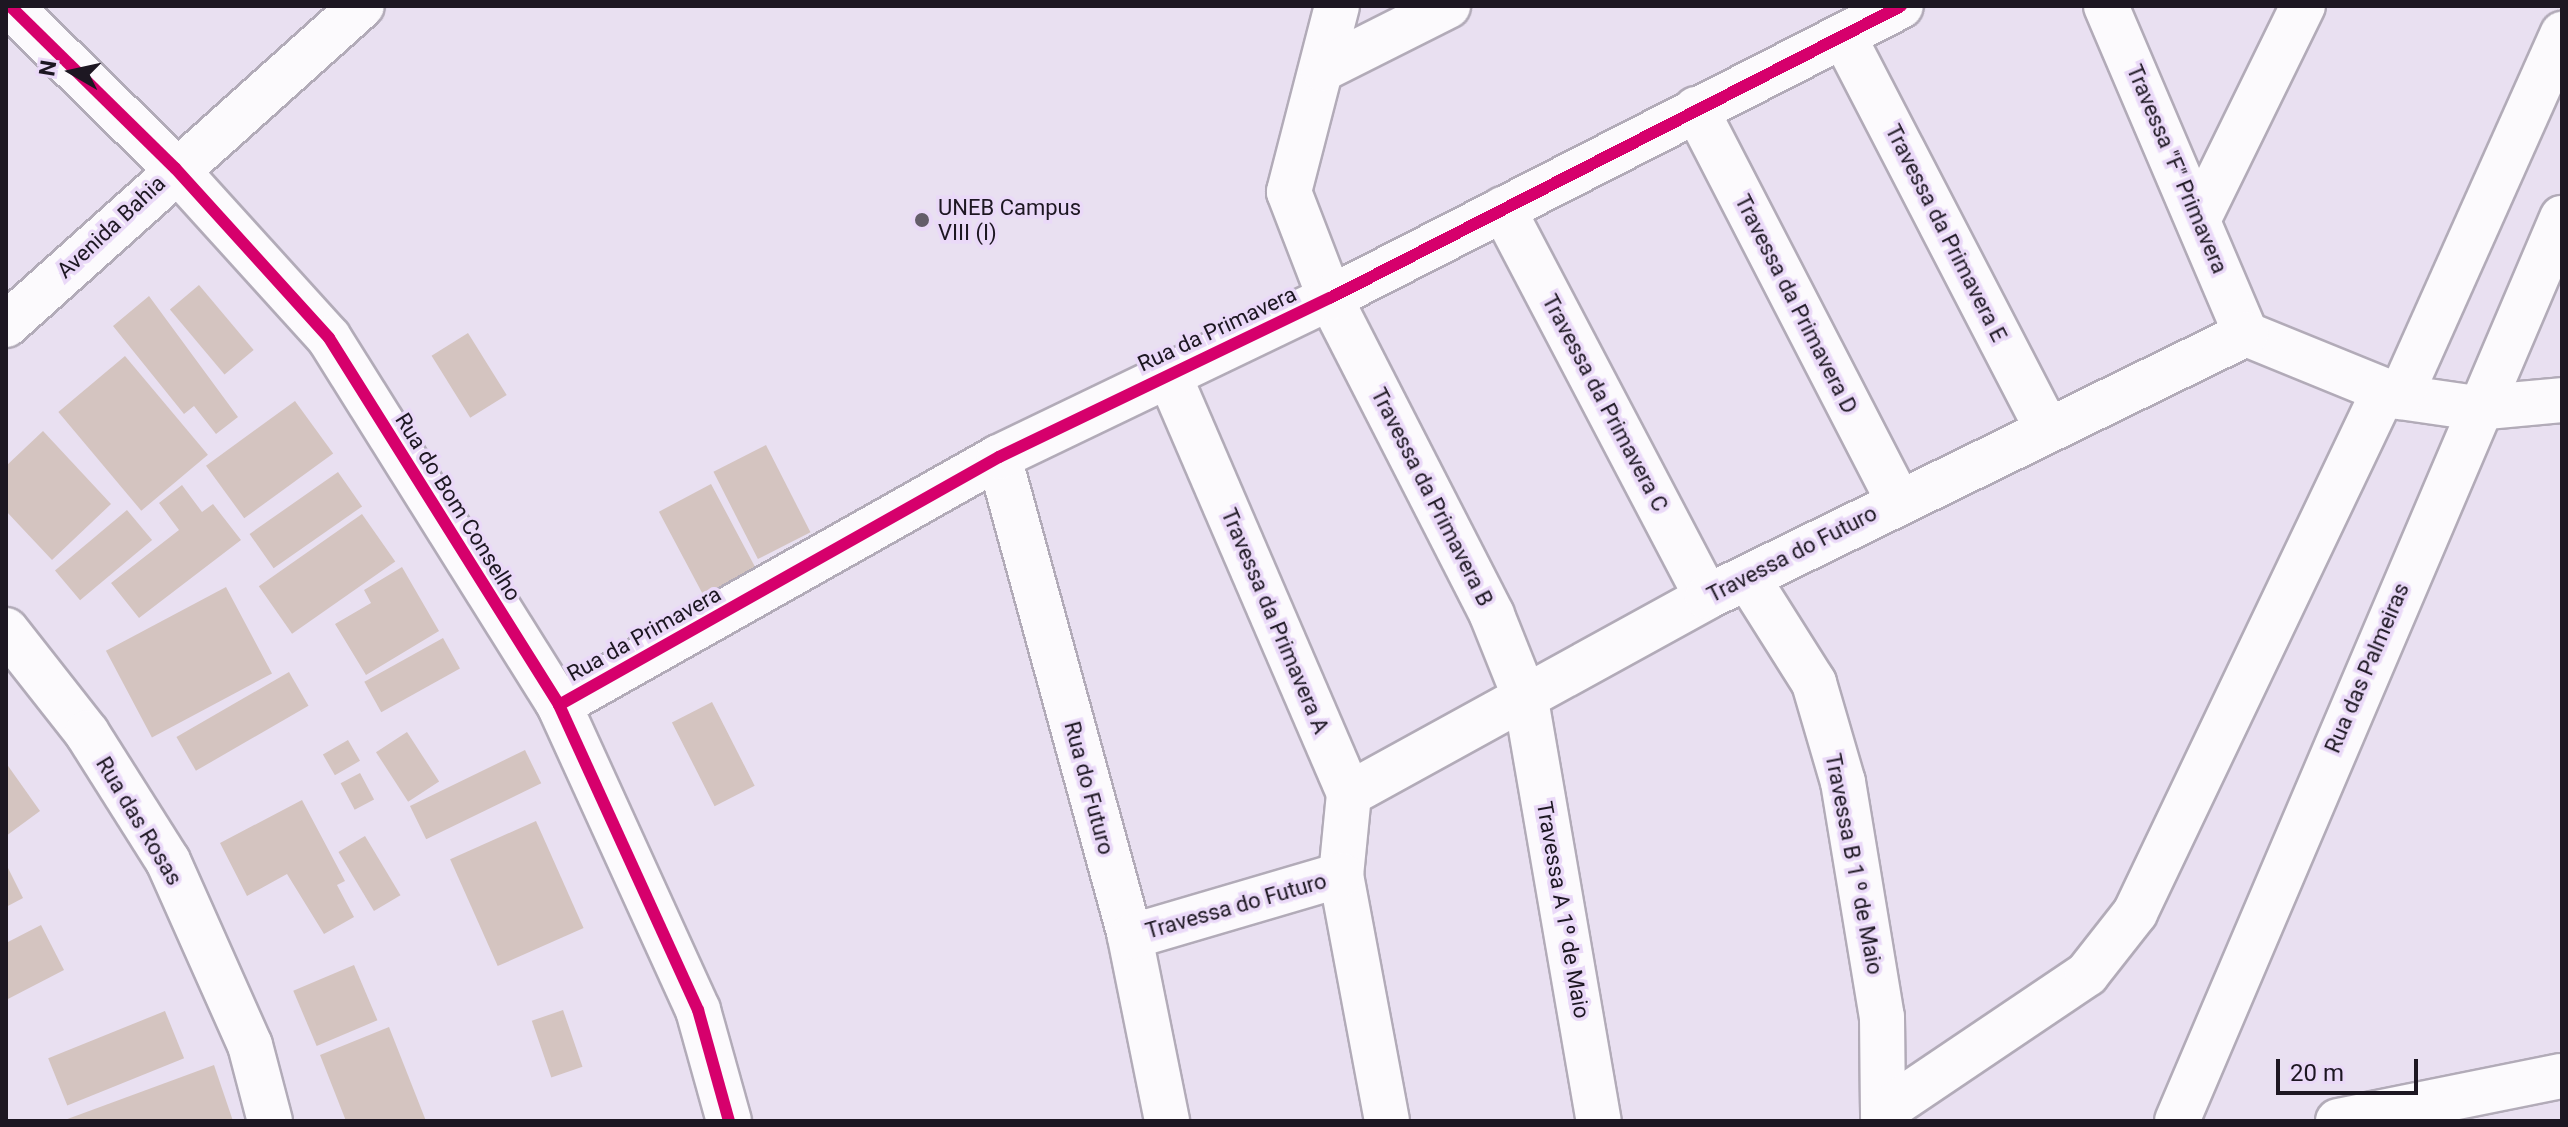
<!DOCTYPE html>
<html>
<head>
<meta charset="utf-8">
<style>
  body { margin:0 }
  #map { position:relative; width:2568px; height:1127px; overflow:hidden; background:#e9e0f1; font-family:Roboto,sans-serif }
  div>[style] { position:absolute }
  .building>* { inset:0; background:#d4c4c0; transform-origin:0 0 }
  .roads { filter:drop-shadow(2px 0 #b2abb8) drop-shadow(-2px 0 #b2abb8) drop-shadow(0 2px #b2abb8) drop-shadow(0 -2px #b2abb8) }
  .minor>* { height:44px; margin:-22px; padding:0 22px; transform-origin:22px; border-radius:22px; background:#fcfafd }
  .cycleway>* { height:12px; margin:-6px; padding:0 6px; transform-origin:6px; border-radius:6px; background:#d6006c }
  .dots>* { width:22px; height:22px; translate:-50% -50%; box-sizing:border-box; border:4px solid #ead9f8; border-radius:50% }
  span { translate:-50% -50%; white-space:nowrap; text-align:center; line-height:1.15; -webkit-text-stroke:7px #ead9f8; paint-order:stroke }
  .street-label { font-size:22px; color:#1d1722 }
  .poi-label { font-size:22px; color:#1d1722 }
  .left { translate:0 -50%; text-align:left }
  .frame { position:absolute; inset:0; border:8px solid #1d1722; pointer-events:none }
  .north { position:absolute; left:32px; top:32px; width:80px; height:80px; -webkit-text-stroke:6px #ead9f8; paint-order:stroke; rotate:279deg; font-size:22px; font-weight:700; line-height:32px; text-align:center; color:#1d1722 }
  .north::after { content:''; display:block; margin:auto; width:28px; height:36px; background:#1d1722; clip-path:polygon(50% 0,100% 100%,50% 72%,0 100%) }
  .scale { position:absolute; left:2276px; top:1059px; width:142px; height:36px; box-sizing:border-box; border:4px solid #1d1722; border-top:0; padding-left:10px; font-size:24px; line-height:28px; white-space:nowrap; color:#1d1722; -webkit-text-stroke:6px #ead9f8; paint-order:stroke }
</style>
</head>
<body>
<div id="map">
  <div class="building">
    <i style="left:199px;top:285px;width:85px;height:38px;rotate:50deg"></i>
    <i style="clip-path:polygon(149px 296px,238px 417px,216px 434px,194px 406px,184px 414px,113px 326px)"></i>
    <i style="left:468px;top:333px;width:73px;height:43px;rotate:58deg"></i>
    <i style="left:125px;top:356px;width:129px;height:87px;rotate:50deg"></i>
    <i style="left:295px;top:401px;width:65px;height:110px;rotate:54deg"></i>
    <i style="clip-path:polygon(43px 431px,111px 504px,52px 560px,6px 511px,6px 466px)"></i>
    <i style="left:766px;top:445px;width:98px;height:59px;rotate:63deg"></i>
    <i style="left:338px;top:472px;width:42px;height:108px;rotate:55deg"></i>
    <i style="left:711px;top:484px;width:97px;height:59px;rotate:62deg"></i>
    <i style="clip-path:polygon(182px 485px,202px 512px,213px 504px,241px 540px,139px 618px,111px 583px,179px 530px,159px 503px)"></i>
    <i style="left:127px;top:510px;width:39px;height:94px;rotate:50deg"></i>
    <i style="left:362px;top:514px;width:58px;height:126px;rotate:55deg"></i>
    <i style="clip-path:polygon(402px 567px,439px 631px,366px 675px,335px 624px,371px 603px,364px 590px)"></i>
    <i style="left:226px;top:587px;width:98px;height:136px;rotate:62deg"></i>
    <i style="left:443px;top:638px;width:35px;height:90px;rotate:61deg"></i>
    <i style="left:289px;top:672px;width:39px;height:130px;rotate:60deg"></i>
    <i style="left:712px;top:702px;width:94px;height:45px;rotate:63deg"></i>
    <i style="left:407px;top:732px;width:59px;height:37px;rotate:57deg"></i>
    <i style="left:348px;top:740px;width:24px;height:29px;rotate:60deg"></i>
    <i style="left:525px;top:750px;width:37px;height:128px;rotate:64deg"></i>
    <i style="clip-path:polygon(6px 763px,40px 811px,6px 836px)"></i>
    <i style="left:360px;top:773px;width:30px;height:22px;rotate:62deg"></i>
    <i style="clip-path:polygon(302px 800px,345px 881px,337px 885px,354px 917px,324px 934px,287px 874px,247px 896px,220px 843px)"></i>
    <i style="left:536px;top:821px;width:117px;height:94px;rotate:66deg"></i>
    <i style="left:365px;top:836px;width:69px;height:31px;rotate:59deg"></i>
    <i style="clip-path:polygon(6px 864px,23px 898px,6px 907px)"></i>
    <i style="clip-path:polygon(41px 925px,64px 970px,6px 1000px,6px 943px)"></i>
    <i style="left:354px;top:965px;width:60px;height:66px;rotate:67deg"></i>
    <i style="left:563px;top:1010px;width:60px;height:33px;rotate:71deg"></i>
    <i style="left:165px;top:1011px;width:51px;height:126px;rotate:68deg"></i>
    <i style="clip-path:polygon(389px 1027px,426px 1121px,346px 1121px,320px 1055px)"></i>
    <i style="clip-path:polygon(214px 1065px,233px 1121px,62px 1121px)"></i>
  </div>
  <div class="roads">
    <div class="minor">
      <i style="left:10px;top:6px;width:231px;rotate:44.5deg"></i>
      <i style="left:175px;top:168px;width:229px;rotate:47.8deg"></i>
      <i style="left:329px;top:338px;width:433px;rotate:57.9deg"></i>
      <i style="left:559px;top:705px;width:335px;rotate:65.5deg"></i>
      <i style="left:698px;top:1010px;width:115px;rotate:74.4deg"></i>
      <i style="left:1337px;top:6px;width:192px;rotate:104.5deg"></i>
      <i style="left:1289px;top:192px;width:114px;rotate:68.9deg"></i>
      <i style="left:1330px;top:298px;width:356px;rotate:62.9deg"></i>
      <i style="left:1492px;top:615px;width:92px;rotate:68.2deg"></i>
      <i style="left:1526px;top:700px;width:427px;rotate:80.2deg"></i>
      <i style="left:2106px;top:6px;width:357px;rotate:66.9deg"></i>
      <i style="left:1844px;top:37px;width:441px;rotate:62.6deg"></i>
      <i style="left:1323px;top:69px;width:140px;rotate:-26.7deg"></i>
      <i style="left:1696px;top:109px;width:439px;rotate:62.7deg"></i>
      <i style="left:1503px;top:209px;width:438px;rotate:62.3deg"></i>
      <i style="left:2200px;top:216px;width:234px;rotate:-63.9deg"></i>
      <i style="left:6px;top:325px;width:478px;rotate:-41.9deg"></i>
      <i style="left:2246px;top:334px;width:166px;rotate:22.2deg"></i>
      <i style="left:2400px;top:397px;width:77px;rotate:8.2deg"></i>
      <i style="left:2476px;top:408px;width:86px;rotate:-5.3deg"></i>
      <i style="left:1168px;top:373px;width:458px;rotate:66.7deg"></i>
      <i style="left:1349px;top:794px;width:81px;rotate:95.6deg"></i>
      <i style="left:1341px;top:875px;width:250px;rotate:79.4deg"></i>
      <i style="left:2400px;top:397px;width:398px;rotate:-65.9deg"></i>
      <i style="left:999px;top:457px;width:498px;rotate:74.7deg"></i>
      <i style="left:1130px;top:937px;width:188px;rotate:78.6deg"></i>
      <i style="left:1749px;top:580px;width:122px;rotate:57.7deg"></i>
      <i style="left:1814px;top:683px;width:103px;rotate:73.7deg"></i>
      <i style="left:1843px;top:782px;width:238px;rotate:80.6deg"></i>
      <i style="left:1882px;top:1017px;width:104px;rotate:89.4deg"></i>
      <i style="left:6px;top:630px;width:131px;rotate:51.8deg"></i>
      <i style="left:87px;top:733px;width:151px;rotate:57.7deg"></i>
      <i style="left:168px;top:861px;width:201px;rotate:66deg"></i>
      <i style="left:250px;top:1045px;width:79px;rotate:75.3deg"></i>
      <i style="left:559px;top:705px;width:505px;rotate:-29.41deg"></i>
      <i style="left:999px;top:457px;width:367px;rotate:-25.7deg"></i>
      <i style="left:1330px;top:298px;width:641px;rotate:-27.08deg"></i>
      <i style="left:1349px;top:794px;width:409px;rotate:-28.8deg"></i>
      <i style="left:1707px;top:597px;width:600px;rotate:-26.01deg"></i>
      <i style="left:1130px;top:937px;width:220px;rotate:-16.4deg"></i>
      <i style="left:1884px;top:1111px;width:245px;rotate:-34deg"></i>
      <i style="left:2087px;top:974px;width:78px;rotate:-51.8deg"></i>
      <i style="left:2135px;top:913px;width:576px;rotate:-64.5deg"></i>
      <i style="left:2177px;top:1121px;width:982px;rotate:-66.91deg"></i>
      <i style="left:2338px;top:1121px;width:228px;rotate:-11.4deg"></i>
    </div>
  </div>
  <div class="cycleway">
    <i style="left:10px;top:6px;width:231px;rotate:44.5deg"></i>
    <i style="left:175px;top:168px;width:229px;rotate:47.8deg"></i>
    <i style="left:329px;top:338px;width:433px;rotate:57.9deg"></i>
    <i style="left:559px;top:705px;width:335px;rotate:65.5deg"></i>
    <i style="left:698px;top:1010px;width:115px;rotate:74.4deg"></i>
    <i style="left:559px;top:705px;width:505px;rotate:-29.41deg"></i>
    <i style="left:999px;top:457px;width:367px;rotate:-25.7deg"></i>
    <i style="left:1330px;top:298px;width:641px;rotate:-27.08deg"></i>
  </div>
  <div class="dots">
    <i style="left:922px;top:220px;background:#645d6a"></i>
  </div>
  <div class="street-label">
    <span style="left:2177px;top:169px;rotate:67deg">Travessa "F" Primavera</span>
    <span style="left:111px;top:227px;rotate:-43deg">Avenida Bahia</span>
    <span style="left:1946px;top:233px;rotate:63deg">Travessa da Primavera E</span>
    <span style="left:1796px;top:304px;rotate:63deg">Travessa da Primavera D</span>
    <span style="left:1217px;top:329px;rotate:-25deg">Rua da Primavera</span>
    <span style="left:1605px;top:403px;rotate:62deg">Travessa da Primavera C</span>
    <span style="left:1432px;top:497px;rotate:63deg">Travessa da Primavera B</span>
    <span style="left:458px;top:507px;rotate:58deg">Rua do Bom Conselho</span>
    <span style="left:1792px;top:554px;rotate:-27deg">Travessa do Futuro</span>
    <span style="left:1275px;top:621px;rotate:67deg">Travessa da Primavera A</span>
    <span style="left:644px;top:634px;rotate:-29deg">Rua da Primavera</span>
    <span style="left:2367px;top:668px;rotate:-67deg">Rua das Palmeiras</span>
    <span style="left:1089px;top:788px;rotate:75deg">Rua do Futuro</span>
    <span style="left:139px;top:821px;rotate:59deg">Rua das Rosas</span>
    <span style="left:1854px;top:864px;rotate:79deg">Travessa B 1 º de Maio</span>
    <span style="left:1236px;top:906px;rotate:-16deg">Travessa do Futuro</span>
    <span style="left:1563px;top:910px;rotate:80deg">Travessa A 1º de Maio</span>
  </div>
  <div class="poi-label">
    <span class="left" style="left:938px;top:220px">UNEB Campus<br>VIII (I)</span>
  </div>
  <div class="frame"></div>
  <div class="north">N</div>
  <div class="scale">20 m</div>
</div>
</body>
</html>
